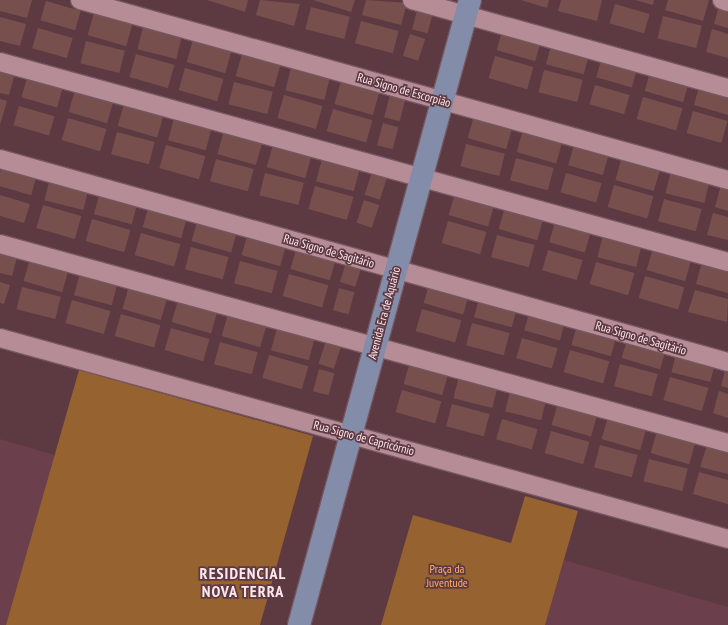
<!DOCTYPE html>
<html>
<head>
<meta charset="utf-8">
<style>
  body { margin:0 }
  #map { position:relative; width:728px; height:625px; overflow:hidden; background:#5d3942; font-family:"PT Sans Narrow",sans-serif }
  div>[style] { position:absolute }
  .built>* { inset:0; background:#6b3f4c }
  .green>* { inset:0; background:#966230 }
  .building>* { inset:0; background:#77504e; transform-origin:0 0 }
  .roads { filter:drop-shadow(1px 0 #755760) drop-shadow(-1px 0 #755760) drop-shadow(0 1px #755760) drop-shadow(0 -1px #755760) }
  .street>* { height:18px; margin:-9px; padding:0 9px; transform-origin:9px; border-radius:9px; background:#b68c97 }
  .secondary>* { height:22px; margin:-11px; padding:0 11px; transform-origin:11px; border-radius:11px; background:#838daa }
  span { translate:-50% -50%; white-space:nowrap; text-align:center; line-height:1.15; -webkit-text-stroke:3.5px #5d3942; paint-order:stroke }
  .street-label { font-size:12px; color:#ffe8ed }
  .park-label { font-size:12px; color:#feae64 }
  .district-label { font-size:16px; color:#ffe8ed; font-weight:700; letter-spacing:1px }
</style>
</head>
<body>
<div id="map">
  <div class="built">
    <i style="clip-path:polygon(0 439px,55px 455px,6px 625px,0 625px)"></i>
    <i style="clip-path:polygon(564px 560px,728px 607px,728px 625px,545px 625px)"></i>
  </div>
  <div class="green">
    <i style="clip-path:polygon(79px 370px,313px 436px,260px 625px,6px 625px)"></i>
    <i style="clip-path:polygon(525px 496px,578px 511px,545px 625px,381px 625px,413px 515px,511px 543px)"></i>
  </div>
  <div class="building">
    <i style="clip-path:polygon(0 0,32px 0,27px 18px,0 11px)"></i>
    <i style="clip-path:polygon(207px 0,248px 0,245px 12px)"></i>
    <i style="clip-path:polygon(260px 0,300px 4px,294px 26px,256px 15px)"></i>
    <i style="clip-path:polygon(313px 0,355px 0,351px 12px)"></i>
    <i style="clip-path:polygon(366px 0,407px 3px,401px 25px,362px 15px)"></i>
    <i style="clip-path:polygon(521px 0,549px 0,547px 8px)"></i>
    <i style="clip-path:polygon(561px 0,602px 0,597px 21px,558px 11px)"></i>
    <i style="clip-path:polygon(635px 0,654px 0,653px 5px)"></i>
    <i style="clip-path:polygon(668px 0,709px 0,703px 21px,665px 10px)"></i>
    <i style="left:46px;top:1px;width:36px;height:20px;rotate:16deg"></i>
    <i style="clip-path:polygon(720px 2px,728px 4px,728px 28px,714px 24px)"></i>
    <i style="left:615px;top:4px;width:36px;height:20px;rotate:16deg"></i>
    <i style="left:311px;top:7px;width:40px;height:23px;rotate:14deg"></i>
    <i style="left:418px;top:7px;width:16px;height:23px;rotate:15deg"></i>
    <i style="left:94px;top:13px;width:40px;height:23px;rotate:16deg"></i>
    <i style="left:663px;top:16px;width:40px;height:23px;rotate:14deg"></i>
    <i style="clip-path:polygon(0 17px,26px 24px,20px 46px,0 41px)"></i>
    <i style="left:361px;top:21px;width:39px;height:23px;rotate:15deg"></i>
    <i style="left:143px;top:27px;width:40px;height:23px;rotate:14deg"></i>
    <i style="left:38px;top:28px;width:36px;height:21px;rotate:16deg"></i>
    <i style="left:503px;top:28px;width:40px;height:23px;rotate:16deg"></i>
    <i style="clip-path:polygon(712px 29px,728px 34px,728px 58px,706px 52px)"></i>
    <i style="left:410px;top:34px;width:16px;height:23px;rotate:18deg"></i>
    <i style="left:193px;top:40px;width:40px;height:23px;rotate:16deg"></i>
    <i style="left:86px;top:41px;width:40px;height:23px;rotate:14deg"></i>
    <i style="left:552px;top:42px;width:39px;height:23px;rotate:15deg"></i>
    <i style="left:136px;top:54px;width:40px;height:24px;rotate:16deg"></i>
    <i style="left:242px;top:54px;width:40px;height:23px;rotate:16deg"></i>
    <i style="left:495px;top:56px;width:40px;height:23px;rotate:16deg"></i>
    <i style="left:602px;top:57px;width:37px;height:21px;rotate:16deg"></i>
    <i style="left:185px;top:68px;width:40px;height:23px;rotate:16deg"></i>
    <i style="left:291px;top:68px;width:40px;height:23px;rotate:14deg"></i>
    <i style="clip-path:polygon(0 69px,15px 73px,9px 95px,0 93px)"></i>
    <i style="left:651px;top:69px;width:40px;height:23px;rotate:16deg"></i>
    <i style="left:544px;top:70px;width:40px;height:23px;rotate:14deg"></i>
    <i style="left:27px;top:78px;width:37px;height:20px;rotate:16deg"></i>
    <i style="left:341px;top:81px;width:40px;height:24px;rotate:16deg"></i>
    <i style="left:234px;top:82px;width:40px;height:23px;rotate:14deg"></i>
    <i style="clip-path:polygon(700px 83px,728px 91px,728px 115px,694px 105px)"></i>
    <i style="left:595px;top:85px;width:36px;height:20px;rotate:16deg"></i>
    <i style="left:75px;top:90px;width:40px;height:23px;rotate:16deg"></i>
    <i style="left:284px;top:95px;width:40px;height:24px;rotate:16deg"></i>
    <i style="left:390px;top:95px;width:16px;height:23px;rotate:15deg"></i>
    <i style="left:643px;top:97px;width:41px;height:23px;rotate:16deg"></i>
    <i style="clip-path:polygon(0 99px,7px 101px,0 125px)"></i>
    <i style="left:124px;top:104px;width:41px;height:23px;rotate:16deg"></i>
    <i style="left:19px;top:106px;width:37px;height:20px;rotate:16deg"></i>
    <i style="left:333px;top:109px;width:41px;height:23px;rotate:16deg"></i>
    <i style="left:693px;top:111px;width:36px;height:23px;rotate:16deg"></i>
    <i style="left:474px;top:116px;width:40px;height:23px;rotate:16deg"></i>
    <i style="left:68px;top:118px;width:40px;height:23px;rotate:16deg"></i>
    <i style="left:174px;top:118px;width:39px;height:23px;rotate:15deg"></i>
    <i style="left:383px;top:123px;width:16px;height:23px;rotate:15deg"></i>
    <i style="left:523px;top:130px;width:41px;height:23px;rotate:16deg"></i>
    <i style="left:224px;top:131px;width:40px;height:24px;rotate:16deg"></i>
    <i style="left:117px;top:132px;width:39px;height:23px;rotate:15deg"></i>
    <i style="left:466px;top:144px;width:40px;height:23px;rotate:14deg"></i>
    <i style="left:166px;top:145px;width:41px;height:24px;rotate:16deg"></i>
    <i style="left:273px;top:145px;width:40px;height:23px;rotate:16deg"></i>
    <i style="left:574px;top:145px;width:36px;height:21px;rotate:16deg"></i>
    <i style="left:622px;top:157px;width:40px;height:24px;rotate:16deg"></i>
    <i style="left:516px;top:158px;width:39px;height:23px;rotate:15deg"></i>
    <i style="left:216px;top:159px;width:39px;height:23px;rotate:15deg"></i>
    <i style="left:322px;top:159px;width:39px;height:23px;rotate:15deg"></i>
    <i style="left:2px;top:166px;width:36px;height:20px;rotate:16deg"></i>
    <i style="left:671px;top:171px;width:40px;height:23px;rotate:14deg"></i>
    <i style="left:372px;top:172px;width:16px;height:24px;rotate:18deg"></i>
    <i style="left:265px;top:173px;width:40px;height:23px;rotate:14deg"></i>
    <i style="left:566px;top:173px;width:37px;height:20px;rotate:16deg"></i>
    <i style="left:50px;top:178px;width:40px;height:23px;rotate:14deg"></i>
    <i style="left:614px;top:185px;width:41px;height:23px;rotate:16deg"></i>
    <i style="clip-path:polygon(721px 185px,728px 187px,728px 211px,715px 207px)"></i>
    <i style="left:315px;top:186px;width:40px;height:24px;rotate:16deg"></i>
    <i style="left:100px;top:192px;width:39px;height:23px;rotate:15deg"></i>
    <i style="left:455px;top:193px;width:41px;height:23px;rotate:16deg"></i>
    <i style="clip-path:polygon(0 195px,30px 204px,24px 223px,0 216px)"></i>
    <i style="left:664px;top:199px;width:39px;height:23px;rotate:15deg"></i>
    <i style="left:364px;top:200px;width:16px;height:24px;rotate:18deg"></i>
    <i style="left:43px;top:205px;width:40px;height:24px;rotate:16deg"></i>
    <i style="left:149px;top:205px;width:40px;height:23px;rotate:16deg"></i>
    <i style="left:505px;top:207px;width:40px;height:23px;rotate:16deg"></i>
    <i style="clip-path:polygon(713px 213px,728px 217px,728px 240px,707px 235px)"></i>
    <i style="left:92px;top:219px;width:40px;height:23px;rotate:16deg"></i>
    <i style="left:198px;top:219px;width:41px;height:23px;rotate:16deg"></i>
    <i style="left:448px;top:221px;width:40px;height:23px;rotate:16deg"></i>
    <i style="left:555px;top:222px;width:37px;height:21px;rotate:16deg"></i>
    <i style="left:141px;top:233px;width:41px;height:23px;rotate:16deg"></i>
    <i style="left:248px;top:233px;width:40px;height:23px;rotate:16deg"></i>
    <i style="left:497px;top:235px;width:39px;height:23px;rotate:15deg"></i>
    <i style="left:603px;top:235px;width:40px;height:23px;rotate:14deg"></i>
    <i style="left:297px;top:246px;width:41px;height:24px;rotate:16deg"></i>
    <i style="left:191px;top:247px;width:39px;height:23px;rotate:15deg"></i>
    <i style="left:653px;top:248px;width:40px;height:23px;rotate:16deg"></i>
    <i style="left:548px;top:250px;width:36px;height:21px;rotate:16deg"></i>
    <i style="clip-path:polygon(0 252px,17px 257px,12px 276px,0 273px)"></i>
    <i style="left:30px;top:259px;width:40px;height:23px;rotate:16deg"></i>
    <i style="left:347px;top:260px;width:16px;height:23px;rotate:18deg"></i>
    <i style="left:240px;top:261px;width:39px;height:23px;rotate:15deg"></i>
    <i style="left:596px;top:262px;width:40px;height:23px;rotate:16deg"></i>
    <i style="clip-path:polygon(702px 262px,728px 269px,728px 293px,696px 284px)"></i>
    <i style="left:80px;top:273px;width:39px;height:23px;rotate:15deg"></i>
    <i style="left:289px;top:274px;width:41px;height:23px;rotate:16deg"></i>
    <i style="left:645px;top:276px;width:41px;height:23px;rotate:16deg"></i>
    <i style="left:430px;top:281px;width:41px;height:23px;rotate:16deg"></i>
    <i style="clip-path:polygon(0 282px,10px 285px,4px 304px,0 303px)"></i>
    <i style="left:129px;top:286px;width:40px;height:24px;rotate:16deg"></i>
    <i style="left:22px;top:287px;width:40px;height:23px;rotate:14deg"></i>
    <i style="left:339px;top:288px;width:16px;height:23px;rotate:15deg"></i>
    <i style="clip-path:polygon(695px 290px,728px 299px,727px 322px,688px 312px)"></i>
    <i style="left:480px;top:295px;width:39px;height:23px;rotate:15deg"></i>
    <i style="left:72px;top:300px;width:40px;height:24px;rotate:16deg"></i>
    <i style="left:178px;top:300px;width:41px;height:23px;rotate:16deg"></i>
    <i style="left:422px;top:309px;width:41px;height:23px;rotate:16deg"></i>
    <i style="left:530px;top:310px;width:37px;height:21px;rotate:16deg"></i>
    <i style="left:121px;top:314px;width:41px;height:23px;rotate:16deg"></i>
    <i style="left:228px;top:314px;width:40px;height:23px;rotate:16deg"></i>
    <i style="left:578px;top:322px;width:41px;height:24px;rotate:16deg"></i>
    <i style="left:472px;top:323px;width:39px;height:23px;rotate:15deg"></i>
    <i style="left:171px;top:328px;width:40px;height:23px;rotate:16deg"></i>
    <i style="left:277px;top:328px;width:39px;height:23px;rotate:15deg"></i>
    <i style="left:628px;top:336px;width:40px;height:23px;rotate:16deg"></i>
    <i style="left:522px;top:338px;width:37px;height:21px;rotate:16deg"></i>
    <i style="left:326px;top:341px;width:16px;height:24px;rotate:18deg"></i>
    <i style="left:220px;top:342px;width:39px;height:23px;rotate:15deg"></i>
    <i style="left:570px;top:350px;width:41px;height:23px;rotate:16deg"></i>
    <i style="left:677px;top:350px;width:40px;height:23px;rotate:14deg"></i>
    <i style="left:269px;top:355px;width:41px;height:24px;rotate:16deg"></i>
    <i style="left:410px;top:362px;width:40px;height:23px;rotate:16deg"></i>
    <i style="clip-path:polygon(727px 363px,728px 364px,728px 388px,721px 386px)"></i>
    <i style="left:620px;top:364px;width:39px;height:23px;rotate:15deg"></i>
    <i style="left:319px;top:369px;width:16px;height:23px;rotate:15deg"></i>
    <i style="left:459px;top:376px;width:40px;height:23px;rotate:14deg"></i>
    <i style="left:670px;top:377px;width:40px;height:24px;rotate:16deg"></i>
    <i style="left:402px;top:390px;width:41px;height:23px;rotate:16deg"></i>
    <i style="clip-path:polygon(719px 391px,728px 394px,728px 418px,713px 413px)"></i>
    <i style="left:510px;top:392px;width:37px;height:20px;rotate:14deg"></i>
    <i style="left:558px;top:403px;width:41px;height:23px;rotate:16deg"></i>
    <i style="left:452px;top:404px;width:39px;height:23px;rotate:15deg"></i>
    <i style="left:608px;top:417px;width:40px;height:23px;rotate:16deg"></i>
    <i style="left:502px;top:419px;width:37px;height:21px;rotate:16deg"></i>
    <i style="left:551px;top:431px;width:40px;height:23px;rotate:16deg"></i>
    <i style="left:657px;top:431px;width:40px;height:23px;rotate:16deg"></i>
    <i style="left:600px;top:445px;width:39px;height:23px;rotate:15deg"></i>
    <i style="clip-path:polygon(707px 445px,728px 451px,728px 474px,700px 467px)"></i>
    <i style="left:649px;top:459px;width:40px;height:23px;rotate:14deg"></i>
    <i style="clip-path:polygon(699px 472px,728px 480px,728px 504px,693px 494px)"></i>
  </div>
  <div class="roads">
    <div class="street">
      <i style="left:80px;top:0;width:673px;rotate:15.52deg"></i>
      <i style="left:412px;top:0;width:328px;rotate:15.6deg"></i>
      <i style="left:722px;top:0;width:6px;rotate:18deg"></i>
      <i style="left:0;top:62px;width:755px;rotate:15.36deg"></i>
      <i style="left:0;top:159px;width:756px;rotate:15.58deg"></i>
      <i style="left:0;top:244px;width:755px;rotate:15.29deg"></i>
      <i style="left:0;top:338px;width:755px;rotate:15.43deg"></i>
    </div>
    <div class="secondary">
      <i style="left:299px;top:625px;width:648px;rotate:-74.7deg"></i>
    </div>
  </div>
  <div class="street-label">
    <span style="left:404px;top:90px;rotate:16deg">Rua Signo de Escorpião</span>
    <span style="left:329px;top:251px;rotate:16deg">Rua Signo de Sagitário</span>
    <span style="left:384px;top:313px;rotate:-75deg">Avenida Era de Aquário</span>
    <span style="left:641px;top:338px;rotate:16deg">Rua Signo de Sagitário</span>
    <span style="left:364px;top:438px;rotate:15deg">Rua Signo de Capricórnio</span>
  </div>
  <div class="park-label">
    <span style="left:447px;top:576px">Praça da<br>Juventude</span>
  </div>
  <div class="district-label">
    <span style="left:243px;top:582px">RESIDENCIAL<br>NOVA TERRA</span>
  </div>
</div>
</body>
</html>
